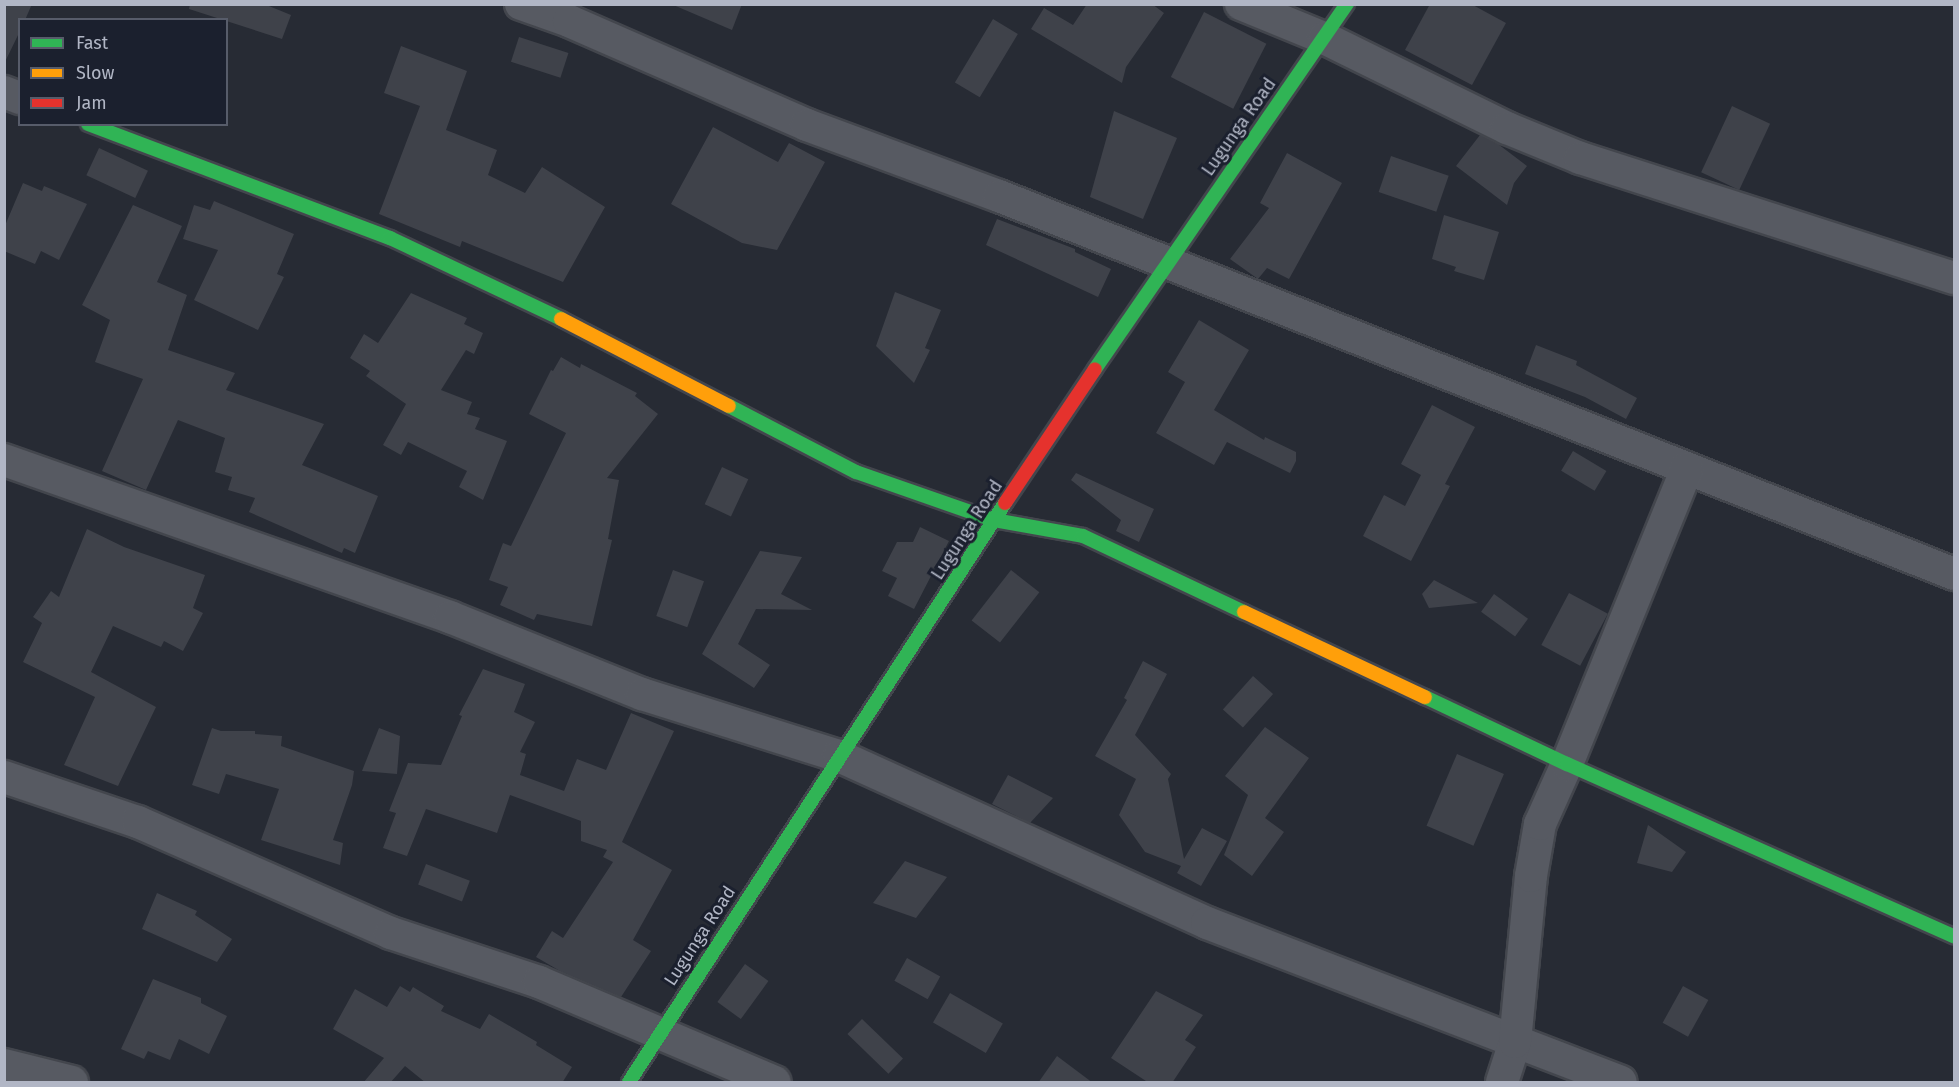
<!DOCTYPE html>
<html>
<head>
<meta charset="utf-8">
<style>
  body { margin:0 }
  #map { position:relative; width:1959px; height:1087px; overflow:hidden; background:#272b34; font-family:"Fira Sans",sans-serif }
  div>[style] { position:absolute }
  .building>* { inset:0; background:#3f424a; transform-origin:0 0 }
  .roads { filter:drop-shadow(2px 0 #43464d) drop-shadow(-2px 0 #43464d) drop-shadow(0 2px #43464d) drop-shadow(0 -2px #43464d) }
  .street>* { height:32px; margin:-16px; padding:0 16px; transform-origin:16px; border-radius:16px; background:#575a62 }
  .fast>* { height:14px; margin:-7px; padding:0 7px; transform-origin:7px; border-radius:7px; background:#30b455 }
  .slow>* { height:14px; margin:-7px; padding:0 7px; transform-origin:7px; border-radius:7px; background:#ff9f0a }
  .jam>* { height:14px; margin:-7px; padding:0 7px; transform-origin:7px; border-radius:7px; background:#e5322d }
  span { translate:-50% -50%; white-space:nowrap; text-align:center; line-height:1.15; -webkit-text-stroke:6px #1b202e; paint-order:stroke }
  .street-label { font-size:18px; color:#b1b6c5 }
  .frame { position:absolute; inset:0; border:6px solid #b1b6c5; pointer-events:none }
  .legend { position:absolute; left:18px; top:18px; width:210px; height:108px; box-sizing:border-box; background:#1b202e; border:2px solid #575c6a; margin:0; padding:8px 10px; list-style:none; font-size:18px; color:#b1b6c5 }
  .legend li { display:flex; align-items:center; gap:12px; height:30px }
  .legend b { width:30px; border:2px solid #575c6a }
</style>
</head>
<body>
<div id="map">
  <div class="building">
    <i style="clip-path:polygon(4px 4px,32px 4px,25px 20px,20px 20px,20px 31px,4px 64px)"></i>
    <i style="clip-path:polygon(190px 4px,264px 4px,291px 15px,282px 39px,189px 9px)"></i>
    <i style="clip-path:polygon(671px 4px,742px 4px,732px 30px)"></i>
    <i style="clip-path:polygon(1087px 4px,1152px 4px,1164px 13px,1126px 67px,1122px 83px,1031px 29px,1044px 8px,1073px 25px)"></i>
    <i style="clip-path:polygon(1430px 4px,1471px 4px,1506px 23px,1472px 85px,1405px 50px)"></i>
    <i style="left:1204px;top:12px;width:70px;height:73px;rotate:27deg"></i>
    <i style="left:993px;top:19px;width:29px;height:74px;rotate:31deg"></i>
    <i style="left:519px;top:37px;width:52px;height:26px;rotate:18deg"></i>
    <i style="clip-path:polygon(401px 46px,467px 71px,446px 130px,497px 150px,488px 175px,525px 193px,542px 167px,605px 207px,563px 282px,462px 241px,460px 247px,379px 214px,420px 106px,384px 93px)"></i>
    <i style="left:1732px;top:106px;width:42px;height:73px;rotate:25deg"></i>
    <i style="clip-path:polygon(1114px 111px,1177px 138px,1143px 219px,1090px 197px)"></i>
    <i style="clip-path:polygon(713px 127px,778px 162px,789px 143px,825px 162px,777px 250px,742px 243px,671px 204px)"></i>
    <i style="clip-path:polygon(1480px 135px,1498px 144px,1527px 166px,1514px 183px,1507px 205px,1456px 166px)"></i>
    <i style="left:99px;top:148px;width:54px;height:30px;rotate:25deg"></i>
    <i style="clip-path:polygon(1287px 153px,1342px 183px,1289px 279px,1267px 268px,1258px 279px,1230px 259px,1269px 208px,1260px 203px)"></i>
    <i style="left:1391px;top:156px;width:61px;height:38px;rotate:19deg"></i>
    <i style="clip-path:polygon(23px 183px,42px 191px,44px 186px,87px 204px,59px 260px,41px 251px,35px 264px,4px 251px,4px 228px)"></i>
    <i style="clip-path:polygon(214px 201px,294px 234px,277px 274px,284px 277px,258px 330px,194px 300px,218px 250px,183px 239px,194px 205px,210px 210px)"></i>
    <i style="clip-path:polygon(133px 205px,182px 226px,157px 282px,187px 295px,168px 350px,235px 373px,226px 390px,324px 424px,302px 465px,378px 496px,355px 553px,344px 548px,342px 553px,249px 512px,255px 498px,228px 490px,232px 477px,215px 472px,225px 438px,178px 420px,146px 490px,102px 471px,143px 379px,95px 362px,110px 320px,82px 305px)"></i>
    <i style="clip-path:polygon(1444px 215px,1499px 232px,1484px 280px,1454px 271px,1456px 267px,1432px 259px)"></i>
    <i style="clip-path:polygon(997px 219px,1075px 249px,1075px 252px,1111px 269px,1098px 297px,986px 245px)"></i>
    <i style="clip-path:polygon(895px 292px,941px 310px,925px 348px,930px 350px,914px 383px,876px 346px)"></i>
    <i style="clip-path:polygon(411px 293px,467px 318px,464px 324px,483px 333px,474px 354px,466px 350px,441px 390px,472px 402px,467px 414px,480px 418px,475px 429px,507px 441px,483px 500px,459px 487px,467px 471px,408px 442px,401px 455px,383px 445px,406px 404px,366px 376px,370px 371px,350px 358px,364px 334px,378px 343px)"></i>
    <i style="clip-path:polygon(1199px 320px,1249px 350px,1214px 410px,1264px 440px,1265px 437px,1296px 452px,1296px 461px,1290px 473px,1227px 442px,1214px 465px,1156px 433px,1185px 382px,1168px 372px)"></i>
    <i style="clip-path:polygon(1536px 345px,1577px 361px,1576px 365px,1637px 398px,1626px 419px,1585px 397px,1525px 374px)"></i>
    <i style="clip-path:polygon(561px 357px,580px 368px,581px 364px,637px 393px,635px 396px,658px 414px,607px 478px,619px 480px,608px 539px,612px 540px,592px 626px,537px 614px,534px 620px,500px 605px,508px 587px,489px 580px,503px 543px,511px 546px,566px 433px,529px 414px,551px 370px,553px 371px)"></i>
    <i style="clip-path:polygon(1432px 405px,1475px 427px,1445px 484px,1450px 486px,1411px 561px,1363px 536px,1384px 495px,1405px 506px,1421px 475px,1401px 464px)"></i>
    <i style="left:1573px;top:451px;width:39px;height:23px;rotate:31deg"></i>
    <i style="left:722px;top:467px;width:29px;height:41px;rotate:25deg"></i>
    <i style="clip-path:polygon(1076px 473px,1154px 509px,1139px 542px,1116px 531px,1121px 520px,1071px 480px)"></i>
    <i style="clip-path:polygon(920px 527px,949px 541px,914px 609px,888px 596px,897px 578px,882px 571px,897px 542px,913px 542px)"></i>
    <i style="clip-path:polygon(87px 529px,124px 547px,205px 575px,193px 608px,203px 613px,183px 651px,164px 641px,161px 647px,113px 626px,91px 672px,156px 707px,118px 786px,64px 765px,95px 697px,23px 662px,42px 623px,33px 617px,51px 591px,59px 597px)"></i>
    <i style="clip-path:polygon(760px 551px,802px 557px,781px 594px,812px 610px,756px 609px,738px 644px,770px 665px,754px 688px,702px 654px)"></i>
    <i style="left:673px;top:570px;width:33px;height:49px;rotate:20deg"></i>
    <i style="left:1011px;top:570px;width:36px;height:64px;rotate:38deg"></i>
    <i style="clip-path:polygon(1434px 580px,1478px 603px,1429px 608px,1422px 594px)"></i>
    <i style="left:1569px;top:593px;width:44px;height:59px;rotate:28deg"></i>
    <i style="left:1494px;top:594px;width:42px;height:22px;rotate:36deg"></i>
    <i style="clip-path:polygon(1143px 661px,1167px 674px,1135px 735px,1171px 774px,1168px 779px,1184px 859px,1202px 828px,1227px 841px,1201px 886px,1177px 873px,1181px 866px,1145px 852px,1119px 815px,1136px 779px,1095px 756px,1127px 700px,1124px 698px)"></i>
    <i style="clip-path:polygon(483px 669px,525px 684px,514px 712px,535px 722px,520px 752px,526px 754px,520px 775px,564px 791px,577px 759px,606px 770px,631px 713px,674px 731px,622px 842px,672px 870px,633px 940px,651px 951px,621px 997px,560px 971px,536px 957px,552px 931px,563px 938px,613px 862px,603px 857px,607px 850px,581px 841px,581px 821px,510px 795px,497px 833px,426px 809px,407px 856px,383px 848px,396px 813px,389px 811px,408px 763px,441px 765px,462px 716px,459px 715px)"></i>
    <i style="left:1253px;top:676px;width:27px;height:45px;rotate:42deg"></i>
    <i style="clip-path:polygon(1265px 727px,1309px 758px,1265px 818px,1284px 832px,1252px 876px,1224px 855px,1248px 795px,1225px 776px)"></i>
    <i style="clip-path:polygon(212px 728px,221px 731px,255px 731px,255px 734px,282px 736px,281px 746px,354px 771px,352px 785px,333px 840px,343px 843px,340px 865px,261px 840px,279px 789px,226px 774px,219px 794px,192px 785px)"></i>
    <i style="clip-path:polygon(379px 728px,400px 736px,397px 774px,362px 771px)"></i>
    <i style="left:1457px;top:754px;width:51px;height:78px;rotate:23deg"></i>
    <i style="clip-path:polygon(1008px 775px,1053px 798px,1030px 823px,992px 804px)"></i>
    <i style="clip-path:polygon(1648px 825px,1686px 852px,1672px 872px,1637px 863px)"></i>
    <i style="clip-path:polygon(905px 861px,947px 877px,916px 918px,873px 903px)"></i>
    <i style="left:426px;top:864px;width:47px;height:22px;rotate:21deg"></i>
    <i style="clip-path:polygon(157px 893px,197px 911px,195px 915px,232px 939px,217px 962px,142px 929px)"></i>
    <i style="left:907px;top:958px;width:38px;height:26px;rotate:29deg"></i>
    <i style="left:745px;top:964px;width:29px;height:47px;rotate:36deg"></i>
    <i style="clip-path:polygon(153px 979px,201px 998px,201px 1003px,227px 1016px,209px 1054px,179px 1039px,170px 1060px,148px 1051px,144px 1059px,121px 1049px)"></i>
    <i style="clip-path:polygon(400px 986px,410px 992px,413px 987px,444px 1006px,441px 1011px,480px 1029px,489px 1014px,537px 1042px,536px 1045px,572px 1067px,562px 1083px,426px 1083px,405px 1066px,390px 1083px,363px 1083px,384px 1058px,333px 1029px,355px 989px,387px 1007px)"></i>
    <i style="left:1683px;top:986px;width:29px;height:42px;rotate:29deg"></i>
    <i style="clip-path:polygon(1156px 991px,1203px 1015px,1185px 1040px,1196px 1047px,1172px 1083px,1149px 1083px,1111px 1058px)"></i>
    <i style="left:950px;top:993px;width:61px;height:34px;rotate:30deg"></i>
    <i style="left:862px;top:1019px;width:57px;height:21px;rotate:44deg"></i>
    <i style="clip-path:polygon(1057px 1056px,1093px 1083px,1038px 1083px)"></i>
  </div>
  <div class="roads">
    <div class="street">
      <i style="left:521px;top:4px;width:51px;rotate:19.5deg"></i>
      <i style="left:569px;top:21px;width:260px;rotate:23.6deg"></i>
      <i style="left:807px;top:125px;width:205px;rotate:20.3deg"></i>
      <i style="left:999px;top:196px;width:1027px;rotate:21.59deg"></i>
      <i style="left:1241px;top:4px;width:90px;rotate:22.3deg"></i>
      <i style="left:1324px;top:38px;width:204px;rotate:26.2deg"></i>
      <i style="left:1507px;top:128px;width:79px;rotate:22.3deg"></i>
      <i style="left:1580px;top:158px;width:393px;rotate:17.8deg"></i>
      <i style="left:4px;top:92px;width:17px;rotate:21deg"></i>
      <i style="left:4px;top:460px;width:473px;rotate:19.4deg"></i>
      <i style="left:450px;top:617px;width:207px;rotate:21.9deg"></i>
      <i style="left:642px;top:694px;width:207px;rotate:17.5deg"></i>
      <i style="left:839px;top:756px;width:404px;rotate:24.4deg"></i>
      <i style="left:1207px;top:923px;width:443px;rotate:21deg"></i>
      <i style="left:4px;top:777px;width:141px;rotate:18.6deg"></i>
      <i style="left:138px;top:822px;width:276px;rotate:23.7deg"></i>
      <i style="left:391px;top:933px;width:156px;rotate:18.3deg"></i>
      <i style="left:539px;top:982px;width:256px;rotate:23deg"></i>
      <i style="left:4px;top:1065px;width:70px;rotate:14deg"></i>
      <i style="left:1502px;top:1082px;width:42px;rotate:-72deg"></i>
      <i style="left:1515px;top:1042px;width:167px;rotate:-84.5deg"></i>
      <i style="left:1531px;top:876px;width:53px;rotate:-80.2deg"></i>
      <i style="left:1540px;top:824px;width:66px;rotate:-65.8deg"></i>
      <i style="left:1567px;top:764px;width:319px;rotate:-67.9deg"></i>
    </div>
    <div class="fast">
      <i style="left:88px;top:124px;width:323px;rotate:20.7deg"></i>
      <i style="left:390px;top:238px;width:189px;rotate:25.3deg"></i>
      <i style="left:1095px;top:369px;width:444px;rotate:-55.4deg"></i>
      <i style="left:729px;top:406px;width:143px;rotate:27.5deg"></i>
      <i style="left:856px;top:472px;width:146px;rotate:19.2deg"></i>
      <i style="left:994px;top:520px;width:90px;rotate:10.2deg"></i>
      <i style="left:1083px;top:536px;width:178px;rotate:25.3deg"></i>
      <i style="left:1425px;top:697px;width:157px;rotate:25.3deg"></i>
      <i style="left:1567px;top:764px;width:424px;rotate:24deg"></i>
      <i style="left:629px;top:1082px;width:690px;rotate:-57deg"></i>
    </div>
    <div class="slow">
      <i style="left:561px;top:319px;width:189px;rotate:27.4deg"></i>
      <i style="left:1244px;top:612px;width:200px;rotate:25.2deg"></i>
    </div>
    <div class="jam">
      <i style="left:1005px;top:503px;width:161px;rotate:-56.1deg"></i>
    </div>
  </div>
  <div class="street-label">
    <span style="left:1239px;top:127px;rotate:-55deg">Lugunga Road</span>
    <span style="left:967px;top:530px;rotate:-57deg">Lugunga Road</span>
    <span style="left:700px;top:936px;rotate:-57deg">Lugunga Road</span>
  </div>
  <div class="frame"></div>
  <ul class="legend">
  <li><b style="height:8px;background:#30b455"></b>Fast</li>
  <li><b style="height:8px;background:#ff9f0a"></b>Slow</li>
  <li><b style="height:8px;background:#e5322d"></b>Jam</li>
  </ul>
</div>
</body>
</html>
